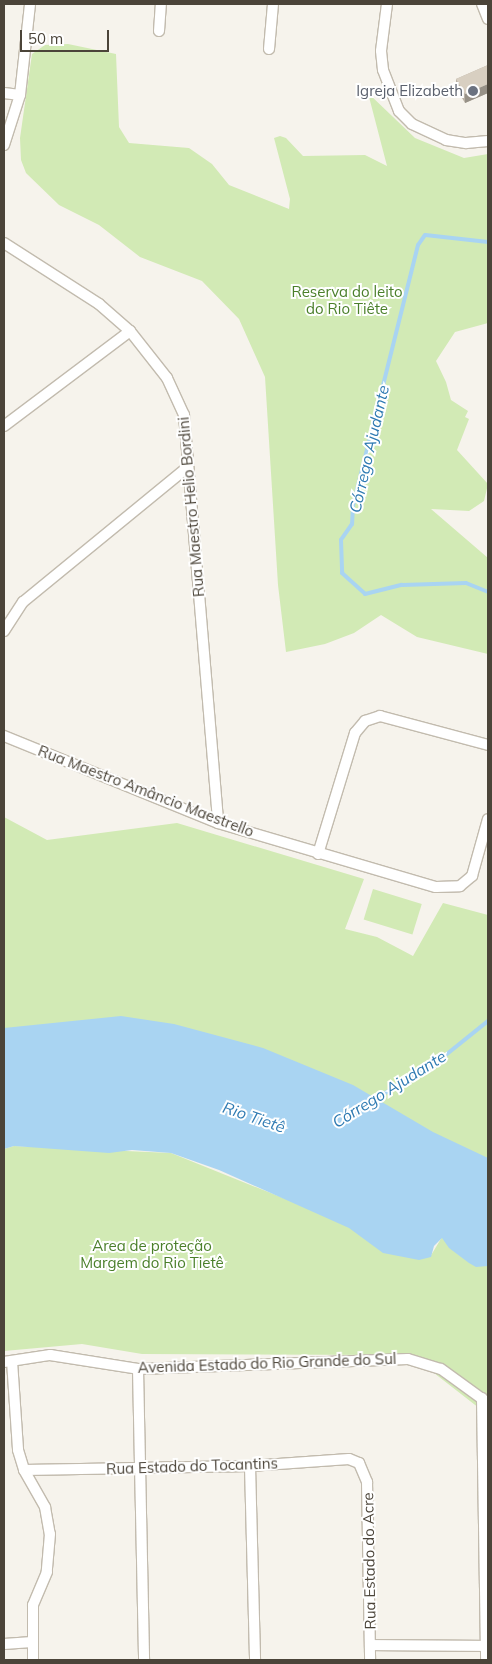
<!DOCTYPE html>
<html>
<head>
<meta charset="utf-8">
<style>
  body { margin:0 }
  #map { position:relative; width:492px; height:1664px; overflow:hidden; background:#f6f3ec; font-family:Mulish,sans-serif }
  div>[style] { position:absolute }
  .green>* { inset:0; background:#d2eab5; transform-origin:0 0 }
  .water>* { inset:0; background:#a9d4f2 }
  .stream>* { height:4px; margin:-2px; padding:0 2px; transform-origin:2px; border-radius:2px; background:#a9d4f2 }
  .roads { filter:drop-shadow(1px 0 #c2bbae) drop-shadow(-1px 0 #c2bbae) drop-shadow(0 1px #c2bbae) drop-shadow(0 -1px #c2bbae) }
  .street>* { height:10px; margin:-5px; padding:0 5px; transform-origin:5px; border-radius:5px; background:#fff }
  .wall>* { inset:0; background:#bab2a6 }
  .shaded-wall>* { inset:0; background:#979187 }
  .building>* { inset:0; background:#d8cfc1 }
  .dots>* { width:14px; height:14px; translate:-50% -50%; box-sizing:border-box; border:2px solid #fff; border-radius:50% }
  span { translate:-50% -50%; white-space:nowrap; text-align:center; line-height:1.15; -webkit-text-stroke:4px #fff; paint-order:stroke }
  .worship-label { font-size:15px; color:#5b616d }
  .right { translate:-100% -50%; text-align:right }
  .park-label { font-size:15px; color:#4a7f2a }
  .street-label { font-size:15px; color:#4b4439 }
  .water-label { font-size:16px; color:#2e7ab2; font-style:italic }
  .frame { position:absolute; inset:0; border:5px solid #4b4439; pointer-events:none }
  .scale { position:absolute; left:20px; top:30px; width:89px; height:22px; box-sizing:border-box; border:2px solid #4b4439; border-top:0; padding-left:6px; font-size:15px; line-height:18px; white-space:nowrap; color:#4b4439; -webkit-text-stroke:4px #fff; paint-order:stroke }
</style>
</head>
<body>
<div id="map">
  <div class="green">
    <i style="clip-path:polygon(68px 44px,116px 54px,119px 127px,129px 143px,189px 148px,212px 164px,229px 185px,289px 209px,290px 199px,274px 138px,280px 136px,286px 138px,303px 156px,365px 155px,387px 166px,368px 93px,415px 138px,464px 158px,488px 154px,488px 323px,455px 332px,436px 361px,446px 382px,451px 400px,468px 411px,465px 417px,469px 419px,457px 450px,488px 484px,484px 501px,469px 511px,431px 509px,488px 558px,488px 654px,417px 637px,381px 615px,354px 633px,325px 644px,286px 652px,278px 585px,265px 377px,239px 319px,202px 281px,140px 257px,99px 225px,59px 205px,26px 173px,21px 160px,20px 138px,32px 54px,45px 45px)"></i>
    <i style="clip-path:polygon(4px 817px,47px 840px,177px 823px,364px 879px,345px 929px,377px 937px,413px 956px,443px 903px,488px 915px,488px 1180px,4px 1042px)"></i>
    <i style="left:373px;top:889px;width:51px;height:32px;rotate:17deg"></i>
    <i style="clip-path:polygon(14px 1146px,171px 1153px,430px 1257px,442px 1237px,450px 1248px,488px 1266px,488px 1415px,425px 1366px,393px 1355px,142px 1354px,82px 1344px,4px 1351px,4px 1149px)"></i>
  </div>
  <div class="water">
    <i style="clip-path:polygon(121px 1016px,174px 1024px,263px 1048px,353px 1085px,433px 1132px,488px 1158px,488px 1266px,476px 1267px,469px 1263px,449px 1248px,442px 1238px,434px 1246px,431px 1257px,419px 1260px,383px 1253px,349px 1228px,219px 1170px,171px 1153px,132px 1150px,109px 1153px,14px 1146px,4px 1149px,4px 1028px)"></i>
  </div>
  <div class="stream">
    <i style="left:488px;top:242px;width:63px;rotate:-173.7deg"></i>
    <i style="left:425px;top:235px;width:12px;rotate:125deg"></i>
    <i style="left:418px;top:245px;width:269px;rotate:104deg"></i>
    <i style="left:353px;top:506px;width:18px;rotate:93deg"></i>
    <i style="left:352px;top:524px;width:19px;rotate:125deg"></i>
    <i style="left:341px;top:540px;width:33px;rotate:88deg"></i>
    <i style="left:342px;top:573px;width:31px;rotate:42deg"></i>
    <i style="left:365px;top:594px;width:38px;rotate:-14deg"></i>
    <i style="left:402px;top:585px;width:64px;rotate:-1.8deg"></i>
    <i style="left:466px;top:583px;width:24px;rotate:22deg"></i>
    <i style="left:373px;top:1100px;width:68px;rotate:-30deg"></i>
    <i style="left:432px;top:1066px;width:72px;rotate:-38.8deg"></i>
  </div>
  <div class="roads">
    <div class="street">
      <i style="left:387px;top:4px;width:47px;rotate:97.3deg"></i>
      <i style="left:381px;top:51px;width:19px;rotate:84deg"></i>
      <i style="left:383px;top:70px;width:44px;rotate:68.7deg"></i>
      <i style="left:399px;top:111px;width:18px;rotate:45deg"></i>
      <i style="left:412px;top:124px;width:38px;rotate:25deg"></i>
      <i style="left:446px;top:140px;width:20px;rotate:9deg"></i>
      <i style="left:466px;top:143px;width:22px;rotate:-5deg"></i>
      <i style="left:482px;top:4px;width:16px;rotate:68deg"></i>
      <i style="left:159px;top:31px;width:27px;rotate:-86deg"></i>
      <i style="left:269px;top:49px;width:45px;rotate:-84.9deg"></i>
      <i style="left:4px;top:93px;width:16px;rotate:7deg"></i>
      <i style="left:4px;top:145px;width:52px;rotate:-72.3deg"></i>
      <i style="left:20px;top:95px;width:92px;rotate:-83.7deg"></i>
      <i style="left:4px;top:243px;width:113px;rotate:32.7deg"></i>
      <i style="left:99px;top:304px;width:41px;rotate:41.1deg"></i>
      <i style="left:130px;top:331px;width:60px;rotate:51.8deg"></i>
      <i style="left:167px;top:378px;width:41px;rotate:65.3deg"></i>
      <i style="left:184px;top:415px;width:409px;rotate:85.2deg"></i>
      <i style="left:4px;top:426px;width:158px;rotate:-37deg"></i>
      <i style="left:4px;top:631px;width:35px;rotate:-57deg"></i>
      <i style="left:23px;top:602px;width:212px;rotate:-39.3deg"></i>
      <i style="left:4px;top:736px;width:231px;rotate:22.1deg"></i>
      <i style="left:218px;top:823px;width:227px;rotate:16.4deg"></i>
      <i style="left:436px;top:887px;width:24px;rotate:-2deg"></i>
      <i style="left:460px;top:886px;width:16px;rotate:-40deg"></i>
      <i style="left:472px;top:876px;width:59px;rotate:-74.3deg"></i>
      <i style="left:318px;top:854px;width:127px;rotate:-73deg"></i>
      <i style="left:355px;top:733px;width:16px;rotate:-50deg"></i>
      <i style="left:365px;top:721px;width:16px;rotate:-18deg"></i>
      <i style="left:380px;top:716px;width:112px;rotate:15deg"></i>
      <i style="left:12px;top:1361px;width:89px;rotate:86.1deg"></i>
      <i style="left:18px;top:1450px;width:21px;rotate:73deg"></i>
      <i style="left:24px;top:1470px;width:43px;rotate:60.4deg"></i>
      <i style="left:45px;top:1507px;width:27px;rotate:80deg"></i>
      <i style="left:50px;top:1534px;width:38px;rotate:95deg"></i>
      <i style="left:47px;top:1572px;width:36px;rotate:113deg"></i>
      <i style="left:33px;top:1605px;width:55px;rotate:90deg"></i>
      <i style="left:4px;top:1362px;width:47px;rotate:-8.7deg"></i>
      <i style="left:50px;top:1355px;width:89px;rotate:9deg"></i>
      <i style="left:138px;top:1369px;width:270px;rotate:-2.1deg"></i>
      <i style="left:408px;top:1359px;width:34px;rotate:17deg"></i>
      <i style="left:441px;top:1369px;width:58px;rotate:35.9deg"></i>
      <i style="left:138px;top:1369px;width:291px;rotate:88.8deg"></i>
      <i style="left:482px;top:1398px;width:262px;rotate:89.1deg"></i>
      <i style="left:250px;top:1466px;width:194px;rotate:88.5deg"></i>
      <i style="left:24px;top:1470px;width:226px;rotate:-1deg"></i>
      <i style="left:250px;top:1466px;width:99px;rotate:-4deg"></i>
      <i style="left:349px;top:1459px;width:11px;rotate:22deg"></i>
      <i style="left:359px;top:1463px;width:21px;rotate:67deg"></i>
      <i style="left:367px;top:1482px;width:178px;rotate:89deg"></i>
      <i style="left:4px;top:1644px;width:28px;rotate:-4deg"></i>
      <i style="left:370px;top:1645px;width:118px;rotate:0.5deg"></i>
    </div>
  </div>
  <div class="wall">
    <i style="clip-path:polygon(488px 65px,488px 93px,465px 103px,456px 88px,456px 79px)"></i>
  </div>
  <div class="shaded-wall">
    <i style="clip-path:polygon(488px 84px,488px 93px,465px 103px,465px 94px)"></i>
  </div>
  <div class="building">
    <i style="clip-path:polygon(488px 65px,488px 84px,465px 94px,456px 79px)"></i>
  </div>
  <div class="dots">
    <i style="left:473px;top:91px;background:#6b7280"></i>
  </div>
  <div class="worship-label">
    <span class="right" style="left:463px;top:91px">Igreja Elizabeth</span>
  </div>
  <div class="park-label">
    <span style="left:347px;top:300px">Reserva do leito<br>do Rio Tiête</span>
    <span style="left:152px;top:1254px">Area de proteção<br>Margem do Rio Tietê</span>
  </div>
  <div class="street-label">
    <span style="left:191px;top:507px;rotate:-95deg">Rua Maestro Helio Bordini</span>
    <span style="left:146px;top:791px;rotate:21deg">Rua Maestro Amâncio Maestrello</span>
    <span style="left:267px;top:1363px;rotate:-2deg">Avenida Estado do Rio Grande do Sul</span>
    <span style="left:192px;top:1466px;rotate:-2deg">Rua Estado do Tocantins</span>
    <span style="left:369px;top:1561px;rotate:-91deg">Rua Estado do Acre</span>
  </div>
  <div class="water-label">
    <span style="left:369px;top:449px;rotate:-77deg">Córrego Ajudante</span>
    <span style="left:389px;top:1089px;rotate:-32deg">Córrego Ajudante</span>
    <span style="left:254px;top:1117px;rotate:19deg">Rio Tietê</span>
  </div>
  <div class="frame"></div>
  <div class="scale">50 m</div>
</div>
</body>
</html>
